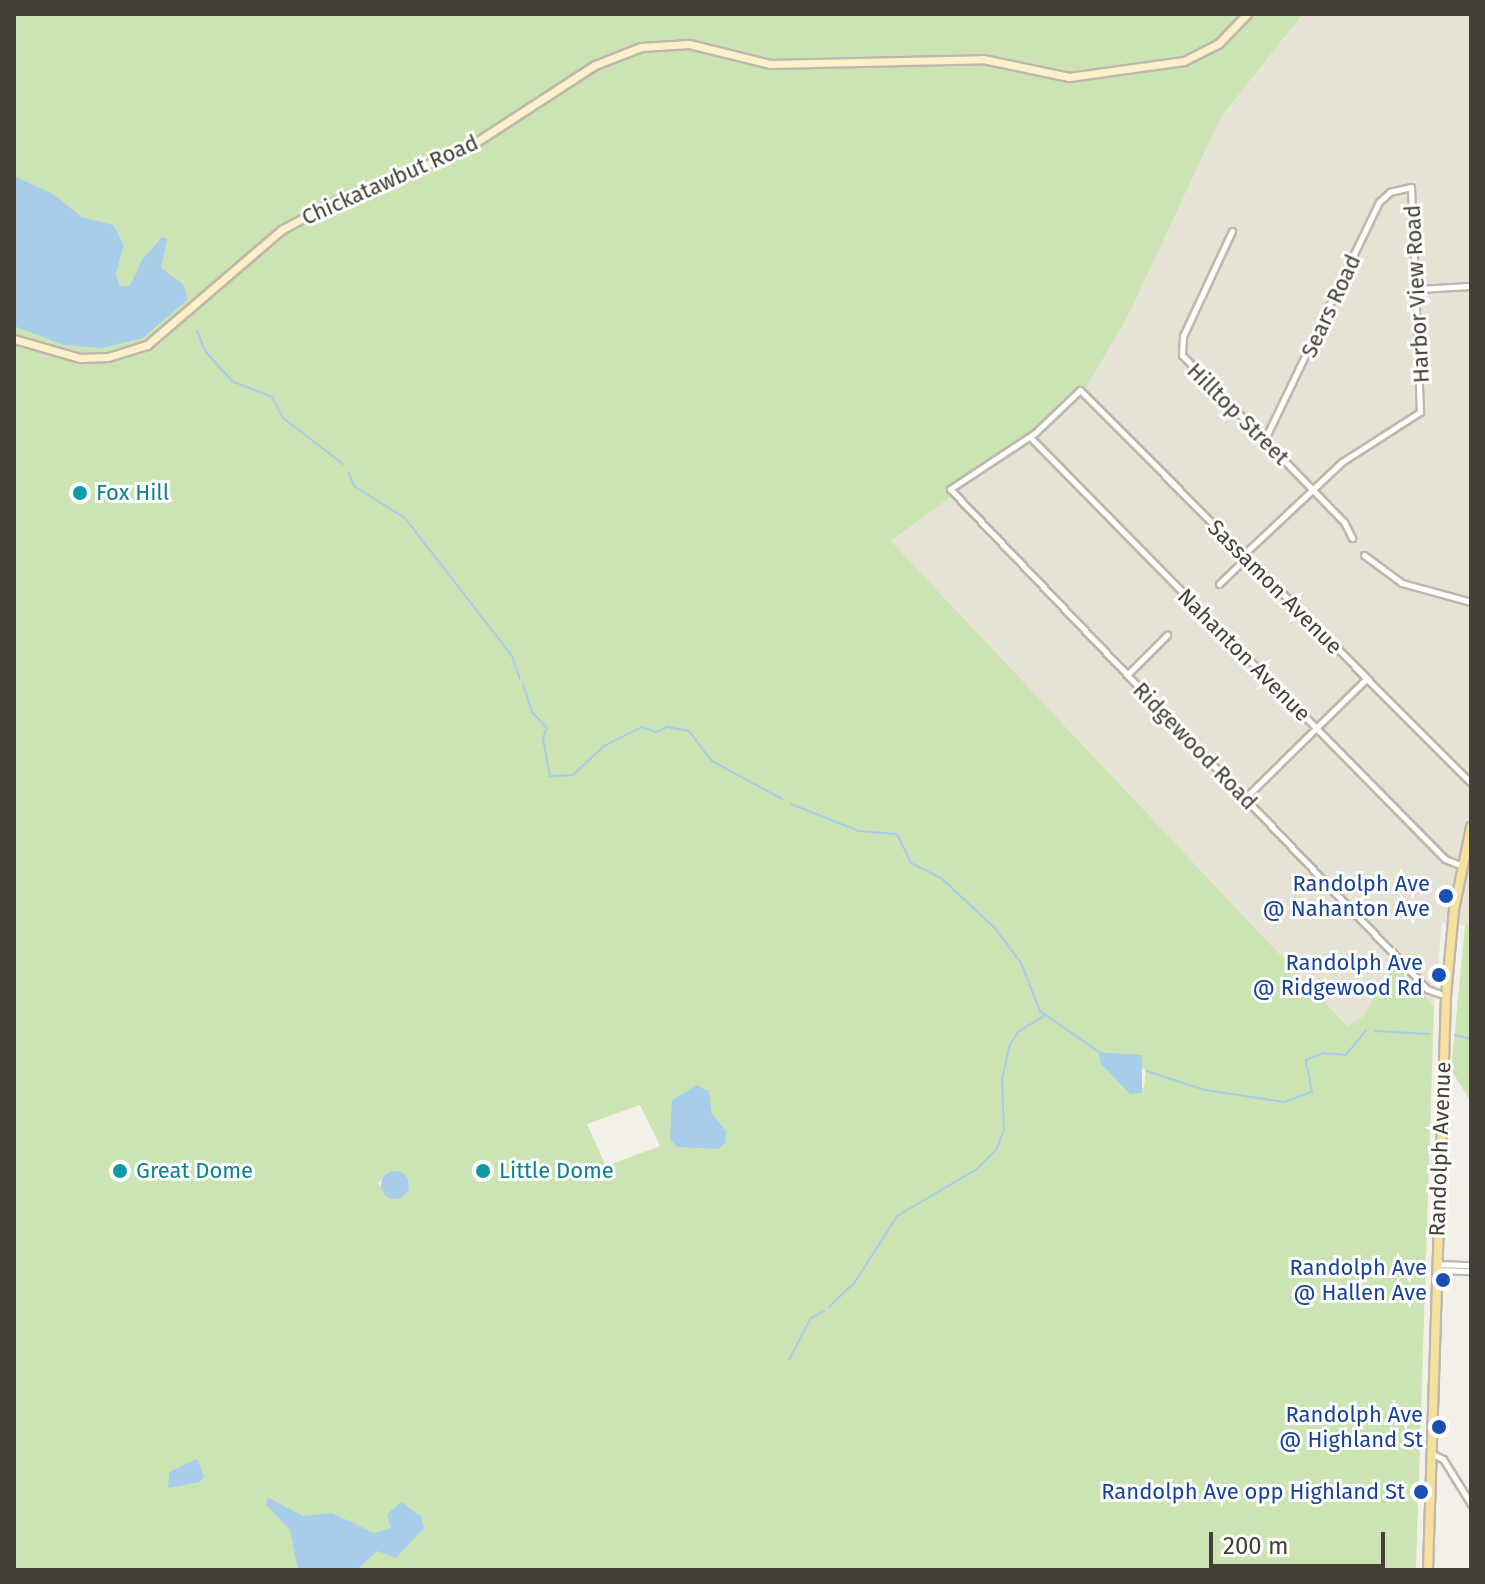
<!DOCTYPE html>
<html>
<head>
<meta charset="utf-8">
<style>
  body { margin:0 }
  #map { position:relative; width:1485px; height:1584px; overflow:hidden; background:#f3f0e8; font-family:"Fira Sans",sans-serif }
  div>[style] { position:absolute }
  .residential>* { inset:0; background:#e6e2d6 }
  .green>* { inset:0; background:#cce4b3 }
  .water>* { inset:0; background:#a8cdeb }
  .round { border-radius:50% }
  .stream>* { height:2px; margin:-1px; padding:0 1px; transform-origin:1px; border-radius:1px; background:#a8cdeb }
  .roads { filter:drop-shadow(2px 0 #bdb8ab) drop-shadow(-2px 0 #bdb8ab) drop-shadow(0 2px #bdb8ab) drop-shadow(0 -2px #bdb8ab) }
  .street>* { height:5px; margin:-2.5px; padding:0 2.5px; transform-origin:2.5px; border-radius:2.5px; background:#fff }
  .secondary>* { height:7px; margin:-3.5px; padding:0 3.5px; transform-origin:3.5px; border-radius:3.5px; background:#fbf0ca }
  .primary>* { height:8px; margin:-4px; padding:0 4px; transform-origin:4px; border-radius:4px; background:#f7e09d }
  .dots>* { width:22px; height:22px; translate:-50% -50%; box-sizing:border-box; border:4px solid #fff; border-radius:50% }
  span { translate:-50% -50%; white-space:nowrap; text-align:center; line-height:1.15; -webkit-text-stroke:6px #fff; paint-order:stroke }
  .street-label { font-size:22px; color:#454037 }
  .culture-label { font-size:22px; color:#0d838f }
  .left { translate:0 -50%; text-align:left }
  .transit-label { font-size:22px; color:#164399 }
  .right { translate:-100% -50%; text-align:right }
  .frame { position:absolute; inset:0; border:16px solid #454037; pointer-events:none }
  .scale { position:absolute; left:1209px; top:1532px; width:176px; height:36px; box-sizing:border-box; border:4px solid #454037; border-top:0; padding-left:10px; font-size:24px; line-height:28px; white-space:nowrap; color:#454037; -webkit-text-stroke:6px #fff; paint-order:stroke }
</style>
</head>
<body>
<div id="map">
  <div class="residential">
    <i style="clip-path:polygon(1303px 14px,1471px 14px,1471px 926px,1442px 923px,1434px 1007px,1395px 965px,1363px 1016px,1347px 1026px,891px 541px,1054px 421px,1086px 388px,1128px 316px,1221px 117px)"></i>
  </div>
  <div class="green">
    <i style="clip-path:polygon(evenodd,14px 14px,1303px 14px,1221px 117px,1128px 316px,1086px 388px,1054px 421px,891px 541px,1347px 1026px,1363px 1016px,1395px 964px,1434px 1007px,1416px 1570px,14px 1570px,14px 14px,20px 179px,82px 217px,114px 225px,124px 245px,116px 274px,120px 286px,20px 179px,14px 14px,1106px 1052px,1124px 1055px,1146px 1071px,1144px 1088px,1116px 1079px,1100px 1063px,1106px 1052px,14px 14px,640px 1105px,660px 1146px,606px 1166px,587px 1124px,640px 1105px,14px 14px,389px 1172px,410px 1183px,405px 1195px,387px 1194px,378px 1183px,389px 1172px)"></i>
    <i style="clip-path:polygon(1465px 925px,1471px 926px,1471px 1102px,1451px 1070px)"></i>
  </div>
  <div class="water">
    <i style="clip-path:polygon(14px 176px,53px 194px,82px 217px,114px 225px,124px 245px,116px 274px,120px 286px,130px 286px,142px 260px,162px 237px,167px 239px,161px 268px,183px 284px,188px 299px,143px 338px,103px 348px,63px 345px,14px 326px)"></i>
    <i style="clip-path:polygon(1099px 1052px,1142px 1055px,1142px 1093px,1130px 1094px,1100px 1063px)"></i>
    <i style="clip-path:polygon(697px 1085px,709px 1091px,712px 1114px,726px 1131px,725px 1143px,718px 1149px,677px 1147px,670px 1139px,672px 1100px)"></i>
    <i class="round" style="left:381px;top:1171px;width:28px;height:28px"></i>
    <i style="clip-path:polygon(197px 1459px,204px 1476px,200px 1482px,168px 1488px,169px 1472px)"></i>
    <i style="clip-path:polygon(267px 1497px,303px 1516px,332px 1513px,374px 1533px,391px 1528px,387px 1514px,401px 1502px,421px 1516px,424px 1528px,396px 1558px,377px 1551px,357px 1570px,298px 1570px,290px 1530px,266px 1505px)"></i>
  </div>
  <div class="stream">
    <i style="left:197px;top:331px;width:22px;rotate:68deg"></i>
    <i style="left:205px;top:351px;width:40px;rotate:48deg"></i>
    <i style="left:232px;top:381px;width:43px;rotate:21.8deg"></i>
    <i style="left:272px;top:397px;width:24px;rotate:62deg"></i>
    <i style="left:283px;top:418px;width:76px;rotate:37.5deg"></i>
    <i style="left:349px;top:473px;width:14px;rotate:69deg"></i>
    <i style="left:354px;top:486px;width:60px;rotate:32.1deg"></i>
    <i style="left:405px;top:518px;width:175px;rotate:52.2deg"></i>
    <i style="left:512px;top:656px;width:24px;rotate:71deg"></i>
    <i style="left:523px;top:684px;width:29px;rotate:72deg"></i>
    <i style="left:532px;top:712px;width:22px;rotate:47deg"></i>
    <i style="left:547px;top:728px;width:11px;rotate:112deg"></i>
    <i style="left:543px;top:738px;width:39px;rotate:80deg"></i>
    <i style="left:550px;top:776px;width:23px;rotate:-2deg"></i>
    <i style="left:573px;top:775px;width:42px;rotate:-43.1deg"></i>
    <i style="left:604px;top:746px;width:42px;rotate:-26.6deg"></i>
    <i style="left:642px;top:727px;width:15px;rotate:20deg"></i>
    <i style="left:656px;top:732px;width:12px;rotate:-24deg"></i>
    <i style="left:667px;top:727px;width:22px;rotate:10deg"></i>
    <i style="left:689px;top:731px;width:38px;rotate:53deg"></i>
    <i style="left:712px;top:761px;width:80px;rotate:28.5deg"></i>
    <i style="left:14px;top:759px;width:43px;rotate:90deg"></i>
    <i style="left:791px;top:804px;width:73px;rotate:21.7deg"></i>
    <i style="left:859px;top:831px;width:38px;rotate:5deg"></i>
    <i style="left:897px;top:834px;width:32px;rotate:64deg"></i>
    <i style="left:911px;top:863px;width:34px;rotate:27deg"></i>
    <i style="left:941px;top:878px;width:72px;rotate:42.8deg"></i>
    <i style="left:994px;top:927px;width:45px;rotate:53.1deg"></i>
    <i style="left:1021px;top:963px;width:52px;rotate:68.4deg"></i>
    <i style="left:1040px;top:1011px;width:72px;rotate:34.8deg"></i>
    <i style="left:1375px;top:1031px;width:54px;rotate:3.2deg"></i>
    <i style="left:1455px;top:1035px;width:16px;rotate:14deg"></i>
    <i style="left:1146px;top:1071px;width:62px;rotate:17.9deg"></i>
    <i style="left:1205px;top:1090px;width:80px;rotate:8.6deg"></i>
    <i style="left:1284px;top:1102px;width:30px;rotate:-20deg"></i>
    <i style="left:1312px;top:1092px;width:33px;rotate:-101deg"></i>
    <i style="left:1306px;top:1060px;width:18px;rotate:-22deg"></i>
    <i style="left:1323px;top:1053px;width:23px;rotate:5deg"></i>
    <i style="left:1346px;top:1055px;width:32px;rotate:-51deg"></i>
    <i style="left:829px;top:1307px;width:36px;rotate:-44deg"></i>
    <i style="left:855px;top:1282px;width:78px;rotate:-57.5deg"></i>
    <i style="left:897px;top:1216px;width:93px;rotate:-30.4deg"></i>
    <i style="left:977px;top:1169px;width:27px;rotate:-45deg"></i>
    <i style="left:996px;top:1150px;width:22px;rotate:-68deg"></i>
    <i style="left:1004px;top:1130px;width:51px;rotate:-92.2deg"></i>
    <i style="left:1002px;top:1079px;width:35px;rotate:-77deg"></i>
    <i style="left:1010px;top:1045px;width:15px;rotate:-58deg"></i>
    <i style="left:1018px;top:1032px;width:31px;rotate:-32deg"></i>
    <i style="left:789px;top:1360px;width:47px;rotate:-62.4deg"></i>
    <i style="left:811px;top:1318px;width:15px;rotate:-28deg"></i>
  </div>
  <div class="roads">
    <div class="street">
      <i style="left:1232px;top:231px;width:116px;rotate:115deg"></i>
      <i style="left:1183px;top:336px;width:19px;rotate:93deg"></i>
      <i style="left:1182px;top:355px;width:233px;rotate:45.9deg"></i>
      <i style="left:1344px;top:522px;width:18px;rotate:63deg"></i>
      <i style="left:1417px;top:289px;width:54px;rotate:-3.2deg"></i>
      <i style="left:1030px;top:437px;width:592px;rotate:45.48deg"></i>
      <i style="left:1445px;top:859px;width:18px;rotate:22deg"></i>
      <i style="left:1243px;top:555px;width:136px;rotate:-43.2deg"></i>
      <i style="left:1342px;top:462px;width:93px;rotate:-32.7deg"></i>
      <i style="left:1420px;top:412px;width:225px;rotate:-92.3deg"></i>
      <i style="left:1411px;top:187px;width:22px;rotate:167deg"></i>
      <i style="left:1390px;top:192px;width:15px;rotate:138deg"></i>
      <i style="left:1379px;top:202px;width:265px;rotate:115.7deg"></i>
      <i style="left:1364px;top:555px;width:47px;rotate:36.4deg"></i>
      <i style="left:1402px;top:583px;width:72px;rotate:15.4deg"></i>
      <i style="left:1219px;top:584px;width:37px;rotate:-44deg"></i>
      <i style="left:1127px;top:675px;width:57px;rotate:-45deg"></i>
      <i style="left:1245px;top:798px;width:170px;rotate:-44.5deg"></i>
      <i style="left:1446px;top:996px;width:20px;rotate:-160deg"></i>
      <i style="left:1427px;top:989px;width:691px;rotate:-133.65deg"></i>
      <i style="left:950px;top:489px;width:102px;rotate:-33.4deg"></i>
      <i style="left:1035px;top:433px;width:62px;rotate:-43.7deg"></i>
      <i style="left:1080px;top:390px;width:554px;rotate:45.15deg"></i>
      <i style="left:1436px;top:1264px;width:35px;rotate:2deg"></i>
      <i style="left:1437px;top:1270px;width:34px;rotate:2deg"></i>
      <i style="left:1431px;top:1453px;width:13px;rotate:27deg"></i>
      <i style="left:1443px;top:1459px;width:53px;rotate:58.1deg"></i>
    </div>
    <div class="secondary">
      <i style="left:14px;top:339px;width:69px;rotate:16.1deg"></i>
      <i style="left:80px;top:358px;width:28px;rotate:-2deg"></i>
      <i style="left:108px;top:357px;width:41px;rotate:-17.1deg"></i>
      <i style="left:147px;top:345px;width:177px;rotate:-40.6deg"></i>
      <i style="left:281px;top:230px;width:61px;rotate:-28.2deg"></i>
      <i style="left:335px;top:201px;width:139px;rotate:-21.6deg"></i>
      <i style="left:464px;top:150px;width:156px;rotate:-33deg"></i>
      <i style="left:595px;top:65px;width:49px;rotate:-21.4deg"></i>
      <i style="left:641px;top:47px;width:48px;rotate:-3.6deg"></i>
      <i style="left:689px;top:44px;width:83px;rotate:13.9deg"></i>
      <i style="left:770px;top:64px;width:213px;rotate:-1.3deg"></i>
      <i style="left:983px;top:59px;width:88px;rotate:11.8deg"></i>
      <i style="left:1069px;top:77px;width:116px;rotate:-7.9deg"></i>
      <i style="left:1184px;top:61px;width:39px;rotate:-27deg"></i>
      <i style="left:1219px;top:43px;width:40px;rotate:-46deg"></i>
    </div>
    <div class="primary">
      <i style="left:1428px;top:1570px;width:574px;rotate:-88.2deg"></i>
      <i style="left:1446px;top:996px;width:86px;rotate:-84.7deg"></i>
      <i style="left:1454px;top:910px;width:85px;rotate:-78.4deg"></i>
    </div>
  </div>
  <div class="dots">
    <i style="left:80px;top:493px;background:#0f9aa8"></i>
    <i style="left:1446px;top:896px;background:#1a4fb4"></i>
    <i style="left:1439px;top:975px;background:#1a4fb4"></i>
    <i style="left:120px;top:1171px;background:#0f9aa8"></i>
    <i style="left:483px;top:1171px;background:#0f9aa8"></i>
    <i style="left:1443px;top:1280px;background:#1a4fb4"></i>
    <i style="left:1439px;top:1427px;background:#1a4fb4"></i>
    <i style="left:1421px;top:1492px;background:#1a4fb4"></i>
  </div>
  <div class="street-label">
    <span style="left:390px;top:180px;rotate:-24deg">Chickatawbut Road</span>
    <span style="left:1417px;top:294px;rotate:-93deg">Harbor View Road</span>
    <span style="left:1331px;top:306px;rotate:-65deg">Sears Road</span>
    <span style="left:1238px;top:414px;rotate:45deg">Hilltop Street</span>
    <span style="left:1275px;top:587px;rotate:45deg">Sassamon Avenue</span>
    <span style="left:1244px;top:655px;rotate:45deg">Nahanton Avenue</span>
    <span style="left:1195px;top:746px;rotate:46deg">Ridgewood Road</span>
    <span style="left:1440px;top:1149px;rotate:-88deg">Randolph Avenue</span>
  </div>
  <div class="culture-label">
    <span class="left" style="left:96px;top:493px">Fox Hill</span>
    <span class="left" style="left:136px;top:1171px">Great Dome</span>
    <span class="left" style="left:499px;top:1171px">Little Dome</span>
  </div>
  <div class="transit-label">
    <span class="right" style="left:1430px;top:896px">Randolph Ave<br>@ Nahanton Ave</span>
    <span class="right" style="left:1423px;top:975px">Randolph Ave<br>@ Ridgewood Rd</span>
    <span class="right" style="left:1427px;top:1280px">Randolph Ave<br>@ Hallen Ave</span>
    <span class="right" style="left:1423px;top:1427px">Randolph Ave<br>@ Highland St</span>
    <span class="right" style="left:1405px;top:1492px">Randolph Ave opp Highland St</span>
  </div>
  <div class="frame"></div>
  <div class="scale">200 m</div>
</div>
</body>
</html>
